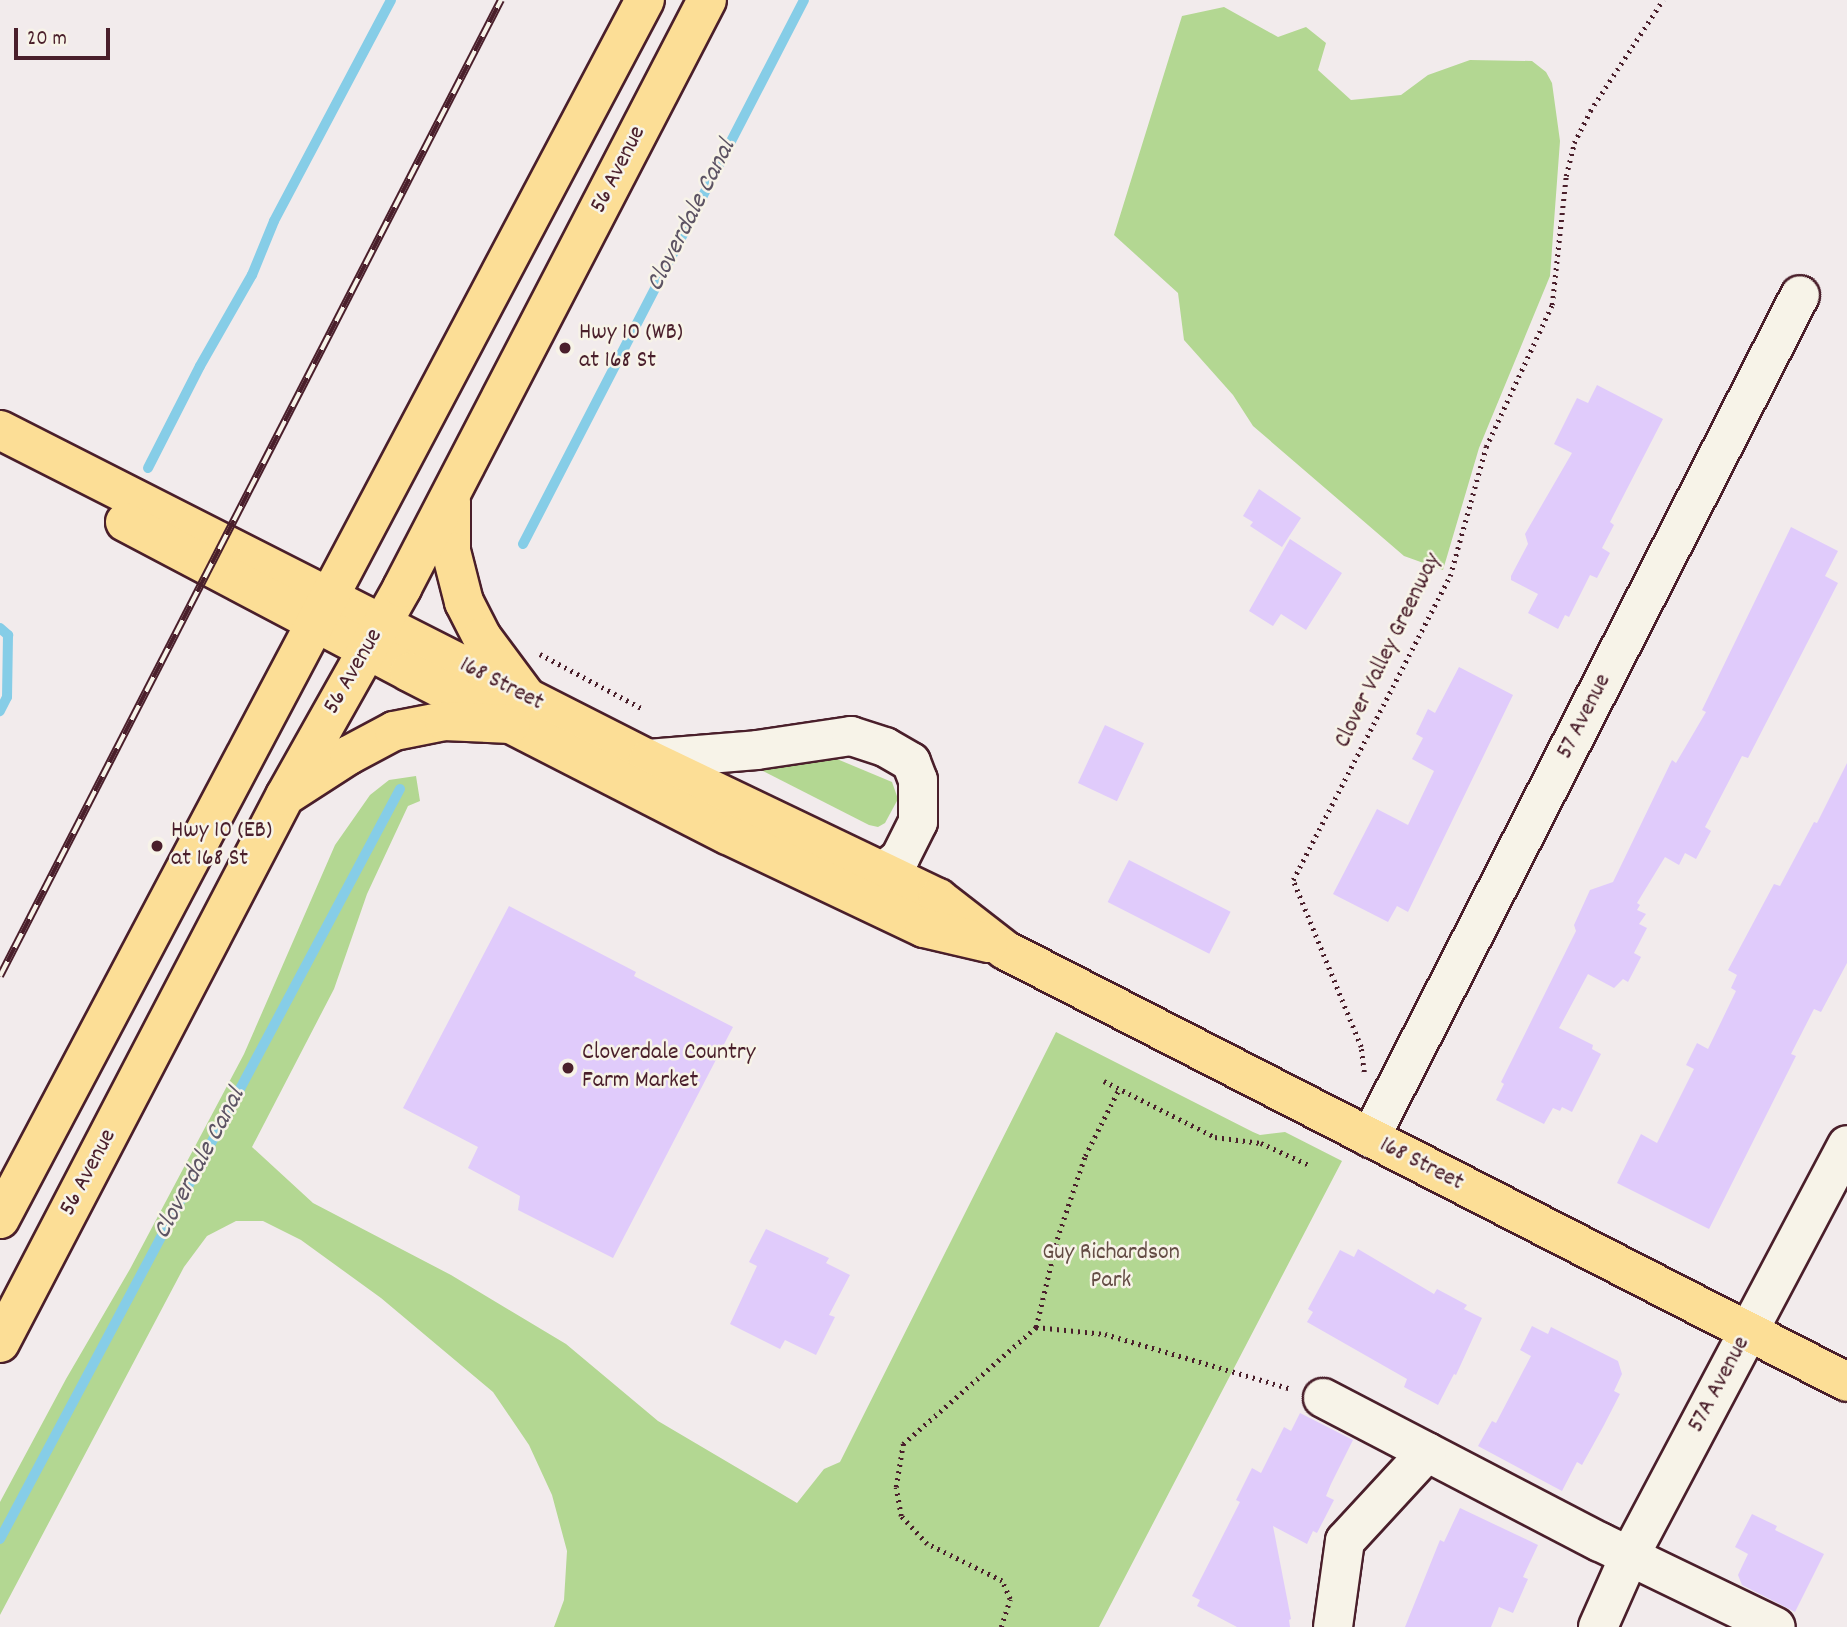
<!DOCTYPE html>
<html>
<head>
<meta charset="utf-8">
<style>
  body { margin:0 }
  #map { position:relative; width:1847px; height:1627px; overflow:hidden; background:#f2ebec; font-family:Dekko,sans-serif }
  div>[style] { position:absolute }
  .green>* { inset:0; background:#b3d792 }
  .stream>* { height:10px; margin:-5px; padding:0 5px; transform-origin:5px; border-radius:5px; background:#86cde7 }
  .building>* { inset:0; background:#e0cbfb; transform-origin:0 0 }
  .path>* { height:4.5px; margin-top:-2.25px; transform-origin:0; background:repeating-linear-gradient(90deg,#4a1f2b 0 2px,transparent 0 7px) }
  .roads { filter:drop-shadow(2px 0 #4a1f2b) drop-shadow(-2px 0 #4a1f2b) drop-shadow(0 2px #4a1f2b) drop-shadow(0 -2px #4a1f2b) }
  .minor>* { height:38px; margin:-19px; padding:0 19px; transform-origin:19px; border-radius:19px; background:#f7f3e8 }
  .major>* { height:38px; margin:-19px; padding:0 19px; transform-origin:19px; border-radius:19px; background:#fcde96 }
  .highway>* { height:38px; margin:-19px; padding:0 19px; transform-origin:19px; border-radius:19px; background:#fcde96 }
  .rail>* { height:8px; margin-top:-4px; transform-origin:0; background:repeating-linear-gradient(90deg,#f7f3e8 0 16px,#4a1f2b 0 32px); box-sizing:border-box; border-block:2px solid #4a1f2b }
  .dots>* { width:19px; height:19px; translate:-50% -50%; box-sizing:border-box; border:4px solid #f7f3e8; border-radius:50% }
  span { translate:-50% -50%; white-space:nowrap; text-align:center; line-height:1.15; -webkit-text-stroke:5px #f7f3e8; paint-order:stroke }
  .street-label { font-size:24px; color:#4a1f2b }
  .poi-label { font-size:24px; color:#4a1f2b }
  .left { translate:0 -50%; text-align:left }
  .park-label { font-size:24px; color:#644d45 }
  .water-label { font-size:26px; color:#5c5363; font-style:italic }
  .scale { position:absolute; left:14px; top:28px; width:96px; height:32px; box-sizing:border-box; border:4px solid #4a1f2b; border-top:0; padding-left:9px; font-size:21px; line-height:24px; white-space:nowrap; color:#4a1f2b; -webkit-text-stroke:5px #f7f3e8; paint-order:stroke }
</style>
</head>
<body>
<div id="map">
  <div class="green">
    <i style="clip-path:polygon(1224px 7px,1278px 37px,1306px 27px,1326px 43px,1318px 70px,1351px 100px,1401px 95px,1428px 75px,1470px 60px,1532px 61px,1546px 72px,1552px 83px,1560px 141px,1550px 276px,1479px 448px,1443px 570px,1404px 556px,1253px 426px,1233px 395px,1184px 340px,1178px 293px,1114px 235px,1182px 16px)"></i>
    <i style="clip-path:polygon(825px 754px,892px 782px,898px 799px,885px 823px,878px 827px,869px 825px,761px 770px,768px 763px)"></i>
    <i style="clip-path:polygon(416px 776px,420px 801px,408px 806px,367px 894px,334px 989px,252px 1147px,313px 1203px,451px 1275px,566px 1344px,658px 1421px,797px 1503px,824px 1469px,840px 1462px,1056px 1032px,1253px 1132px,1260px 1135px,1285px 1132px,1342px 1161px,1099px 1627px,554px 1627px,564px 1600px,567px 1551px,552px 1495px,529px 1445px,493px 1392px,381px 1298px,301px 1240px,263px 1221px,236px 1221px,207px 1236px,184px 1267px,0 1615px,0 1502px,66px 1379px,130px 1269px,244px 1054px,335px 845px,370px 795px,389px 780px)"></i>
  </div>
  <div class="stream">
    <i style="left:148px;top:468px;width:114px;rotate:-63deg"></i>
    <i style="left:200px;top:366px;width:105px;rotate:-60.3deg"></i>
    <i style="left:252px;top:275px;width:58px;rotate:-67.8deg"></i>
    <i style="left:274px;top:221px;width:250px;rotate:-62.1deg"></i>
    <i style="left:523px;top:544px;width:612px;rotate:-62.68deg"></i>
    <i style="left:0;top:628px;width:11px;rotate:41deg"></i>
    <i style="left:8px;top:635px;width:62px;rotate:90.9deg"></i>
    <i style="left:7px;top:697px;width:16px;rotate:117deg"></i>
    <i style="left:0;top:1539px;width:850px;rotate:-61.93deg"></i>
  </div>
  <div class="building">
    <i style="clip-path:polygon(1597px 385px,1663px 419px,1610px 522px,1614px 525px,1602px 548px,1610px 553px,1597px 578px,1590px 575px,1569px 617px,1565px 615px,1558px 629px,1528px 613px,1538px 594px,1511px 580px,1511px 576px,1528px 544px,1525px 534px,1572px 453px,1554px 444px,1577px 398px,1588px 403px)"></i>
    <i style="clip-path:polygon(1259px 489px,1301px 518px,1282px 547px,1250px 526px,1253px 522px,1243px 516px)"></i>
    <i style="clip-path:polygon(1791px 527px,1838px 551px,1825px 576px,1838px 583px,1748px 758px,1742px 756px,1705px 827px,1711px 831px,1696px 859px,1685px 853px,1679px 865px,1665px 857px,1637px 903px,1640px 905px,1637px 910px,1646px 914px,1639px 924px,1647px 928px,1634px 953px,1641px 957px,1628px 982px,1623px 979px,1614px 988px,1588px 974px,1559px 1028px,1593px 1045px,1592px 1049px,1601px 1054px,1572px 1112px,1562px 1107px,1560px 1111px,1553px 1108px,1544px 1124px,1496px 1100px,1504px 1084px,1501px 1082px,1576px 931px,1574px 925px,1590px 890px,1613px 882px,1672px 760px,1676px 763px,1706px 712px,1702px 710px)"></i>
    <i style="clip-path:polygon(1290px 539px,1342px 573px,1306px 630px,1281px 614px,1273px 626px,1249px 611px)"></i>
    <i style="clip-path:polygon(1459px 667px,1513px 695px,1408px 912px,1397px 906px,1388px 922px,1333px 894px,1377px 809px,1408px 825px,1434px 771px,1412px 759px,1423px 738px,1416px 734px,1428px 709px,1435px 713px)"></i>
    <i style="left:1105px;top:725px;width:43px;height:64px;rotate:25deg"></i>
    <i style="clip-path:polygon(1847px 763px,1847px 963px,1821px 1012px,1814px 1009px,1791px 1054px,1796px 1056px,1709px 1229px,1617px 1183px,1641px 1134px,1657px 1143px,1694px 1069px,1686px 1065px,1697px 1043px,1708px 1049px,1736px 991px,1731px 988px,1737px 975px,1728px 970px,1774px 884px,1780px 886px,1814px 822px,1817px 823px)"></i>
    <i style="left:1129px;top:860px;width:114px;height:47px;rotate:27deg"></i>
    <i style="clip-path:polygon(509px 906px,636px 972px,634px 976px,733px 1027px,613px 1258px,518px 1210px,520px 1196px,468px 1168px,478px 1147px,403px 1108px)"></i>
    <i style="clip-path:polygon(766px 1229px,829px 1258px,826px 1263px,850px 1275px,829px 1315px,835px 1317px,816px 1355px,785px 1340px,780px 1349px,730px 1324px,757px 1266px,749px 1262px)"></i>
    <i style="clip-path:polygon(1358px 1249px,1434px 1294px,1437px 1289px,1467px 1305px,1464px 1309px,1482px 1318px,1456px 1375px,1454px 1374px,1438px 1405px,1404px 1387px,1407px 1379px,1307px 1322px,1313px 1312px,1308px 1309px,1340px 1250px,1354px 1257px)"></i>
    <i style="clip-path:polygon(1532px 1326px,1548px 1334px,1551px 1327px,1618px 1361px,1622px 1374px,1614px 1391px,1620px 1394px,1603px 1427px,1582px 1465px,1577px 1462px,1562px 1491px,1478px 1446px,1492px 1421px,1496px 1423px,1531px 1356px,1520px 1350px)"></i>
    <i style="clip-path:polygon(1300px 1413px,1353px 1440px,1331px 1484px,1326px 1496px,1334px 1500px,1317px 1533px,1313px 1531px,1307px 1544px,1273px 1526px,1291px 1619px,1289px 1620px,1290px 1627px,1237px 1627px,1197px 1606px,1200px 1600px,1192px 1596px,1240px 1502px,1236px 1500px,1252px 1468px,1261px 1473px,1284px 1427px,1291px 1431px)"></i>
    <i style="clip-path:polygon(1460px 1508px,1538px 1545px,1523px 1577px,1528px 1579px,1513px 1613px,1499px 1607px,1491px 1627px,1405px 1627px,1440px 1540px,1444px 1542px)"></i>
    <i style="clip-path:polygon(1752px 1514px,1777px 1526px,1775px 1530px,1824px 1554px,1795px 1612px,1742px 1585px,1738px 1575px,1748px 1554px,1735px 1547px)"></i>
  </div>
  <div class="path">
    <i style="left:540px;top:654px;width:117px;rotate:28.1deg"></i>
    <i style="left:1364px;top:1072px;width:25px;rotate:-97deg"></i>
    <i style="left:1361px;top:1047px;width:180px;rotate:-112.2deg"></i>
    <i style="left:1293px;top:880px;width:342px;rotate:-62.7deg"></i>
    <i style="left:1450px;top:576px;width:134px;rotate:-74.4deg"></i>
    <i style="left:1486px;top:447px;width:157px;rotate:-65.1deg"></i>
    <i style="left:1552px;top:305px;width:130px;rotate:-83.8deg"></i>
    <i style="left:1566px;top:176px;width:34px;rotate:-76deg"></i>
    <i style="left:1574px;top:143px;width:36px;rotate:-63deg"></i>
    <i style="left:1590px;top:111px;width:133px;rotate:-56.7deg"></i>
    <i style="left:1104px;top:1081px;width:124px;rotate:26.8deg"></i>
    <i style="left:1215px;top:1137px;width:46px;rotate:7.4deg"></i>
    <i style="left:1261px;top:1143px;width:53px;rotate:24.6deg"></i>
    <i style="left:1036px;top:1327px;width:90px;rotate:-76.6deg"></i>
    <i style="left:1057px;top:1239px;width:88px;rotate:-71.4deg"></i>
    <i style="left:1085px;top:1156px;width:75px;rotate:-63.1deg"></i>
    <i style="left:1001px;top:1627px;width:29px;rotate:-72deg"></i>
    <i style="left:1010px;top:1599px;width:20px;rotate:-114deg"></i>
    <i style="left:1002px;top:1581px;width:84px;rotate:-153.7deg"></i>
    <i style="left:927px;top:1544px;width:38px;rotate:-133deg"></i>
    <i style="left:901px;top:1516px;width:29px;rotate:-100deg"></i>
    <i style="left:896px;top:1487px;width:44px;rotate:-80.8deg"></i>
    <i style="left:903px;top:1444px;width:177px;rotate:-41.3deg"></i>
    <i style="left:1036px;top:1327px;width:69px;rotate:5.8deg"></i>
    <i style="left:1105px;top:1334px;width:195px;rotate:16.4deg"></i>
  </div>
  <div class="roads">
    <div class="minor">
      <i style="left:648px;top:759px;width:109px;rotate:-4.7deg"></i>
      <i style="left:757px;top:750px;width:95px;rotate:-8.5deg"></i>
      <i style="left:851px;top:736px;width:36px;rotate:18deg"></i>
      <i style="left:885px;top:747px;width:30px;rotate:30deg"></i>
      <i style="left:911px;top:762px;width:19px;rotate:69deg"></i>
      <i style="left:918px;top:780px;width:42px;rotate:90deg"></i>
      <i style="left:918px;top:822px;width:40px;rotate:116.6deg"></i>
      <i style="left:900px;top:858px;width:22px;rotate:141deg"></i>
      <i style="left:883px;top:872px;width:32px;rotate:152deg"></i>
      <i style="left:1370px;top:1138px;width:946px;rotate:-62.97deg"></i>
      <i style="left:1323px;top:1398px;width:312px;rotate:27.5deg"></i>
      <i style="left:1600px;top:1542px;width:195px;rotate:25.8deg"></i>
      <i style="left:1333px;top:1627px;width:87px;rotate:-82.1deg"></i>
      <i style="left:1345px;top:1541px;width:121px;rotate:-47.3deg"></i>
      <i style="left:1598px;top:1627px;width:77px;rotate:-66.1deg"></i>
      <i style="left:1629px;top:1557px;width:466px;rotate:-62.1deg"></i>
    </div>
    <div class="major">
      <i style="left:0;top:430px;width:727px;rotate:26.92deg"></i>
      <i style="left:648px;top:759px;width:322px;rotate:25.6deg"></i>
      <i style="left:938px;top:898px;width:85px;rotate:37.8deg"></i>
      <i style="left:1005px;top:950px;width:946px;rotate:27.16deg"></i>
      <i style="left:125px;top:522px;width:321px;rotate:27.8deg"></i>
      <i style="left:409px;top:672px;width:358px;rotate:27.1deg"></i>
      <i style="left:728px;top:835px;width:217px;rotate:25.4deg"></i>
      <i style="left:924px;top:928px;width:66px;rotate:13.2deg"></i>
    </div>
    <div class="highway">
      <i style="left:451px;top:501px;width:50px;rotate:90deg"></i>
      <i style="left:451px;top:551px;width:53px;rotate:75.7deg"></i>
      <i style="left:464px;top:602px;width:39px;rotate:63deg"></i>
      <i style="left:482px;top:637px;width:77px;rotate:53.4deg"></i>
      <i style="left:290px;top:793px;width:70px;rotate:-32.8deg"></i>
      <i style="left:349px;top:755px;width:51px;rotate:-28.1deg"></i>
      <i style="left:394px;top:731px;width:51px;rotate:-11.3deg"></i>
      <i style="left:444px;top:721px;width:67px;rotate:2.6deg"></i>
      <i style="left:0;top:1219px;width:1379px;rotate:-62.12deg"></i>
      <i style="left:0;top:1343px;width:617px;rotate:-62.48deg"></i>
      <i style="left:285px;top:796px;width:239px;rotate:-60.6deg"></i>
      <i style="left:402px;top:588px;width:662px;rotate:-62.58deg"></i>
    </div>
  </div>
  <div class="rail">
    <i style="left:0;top:976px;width:1097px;rotate:-62.83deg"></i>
  </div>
  <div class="dots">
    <i style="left:565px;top:348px;background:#4a1f2b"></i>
    <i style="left:157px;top:846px;background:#4a1f2b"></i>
    <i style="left:568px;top:1068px;background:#4a1f2b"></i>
  </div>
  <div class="street-label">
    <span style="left:619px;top:170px;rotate:-63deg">56 Avenue</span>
    <span style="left:1389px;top:651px;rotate:-64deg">Clover Valley Greenway</span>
    <span style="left:354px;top:672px;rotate:-60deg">56 Avenue</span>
    <span style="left:501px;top:685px;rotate:27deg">168 Street</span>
    <span style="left:1585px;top:717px;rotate:-63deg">57 Avenue</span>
    <span style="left:1421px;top:1165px;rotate:27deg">168 Street</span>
    <span style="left:89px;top:1173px;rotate:-62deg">56 Avenue</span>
    <span style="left:1720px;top:1385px;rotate:-62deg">57A Avenue</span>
  </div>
  <div class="poi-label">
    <span class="left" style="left:579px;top:348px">Hwy 10 (WB)<br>at 168 St</span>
    <span class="left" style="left:171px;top:846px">Hwy 10 (EB)<br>at 168 St</span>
    <span class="left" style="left:582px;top:1068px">Cloverdale Country<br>Farm Market</span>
  </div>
  <div class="park-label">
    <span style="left:1111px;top:1268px">Guy Richardson<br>Park</span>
  </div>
  <div class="water-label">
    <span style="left:692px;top:216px;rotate:-63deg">Cloverdale Canal</span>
    <span style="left:200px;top:1164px;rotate:-62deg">Cloverdale Canal</span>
  </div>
  <div class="scale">20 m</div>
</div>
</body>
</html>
